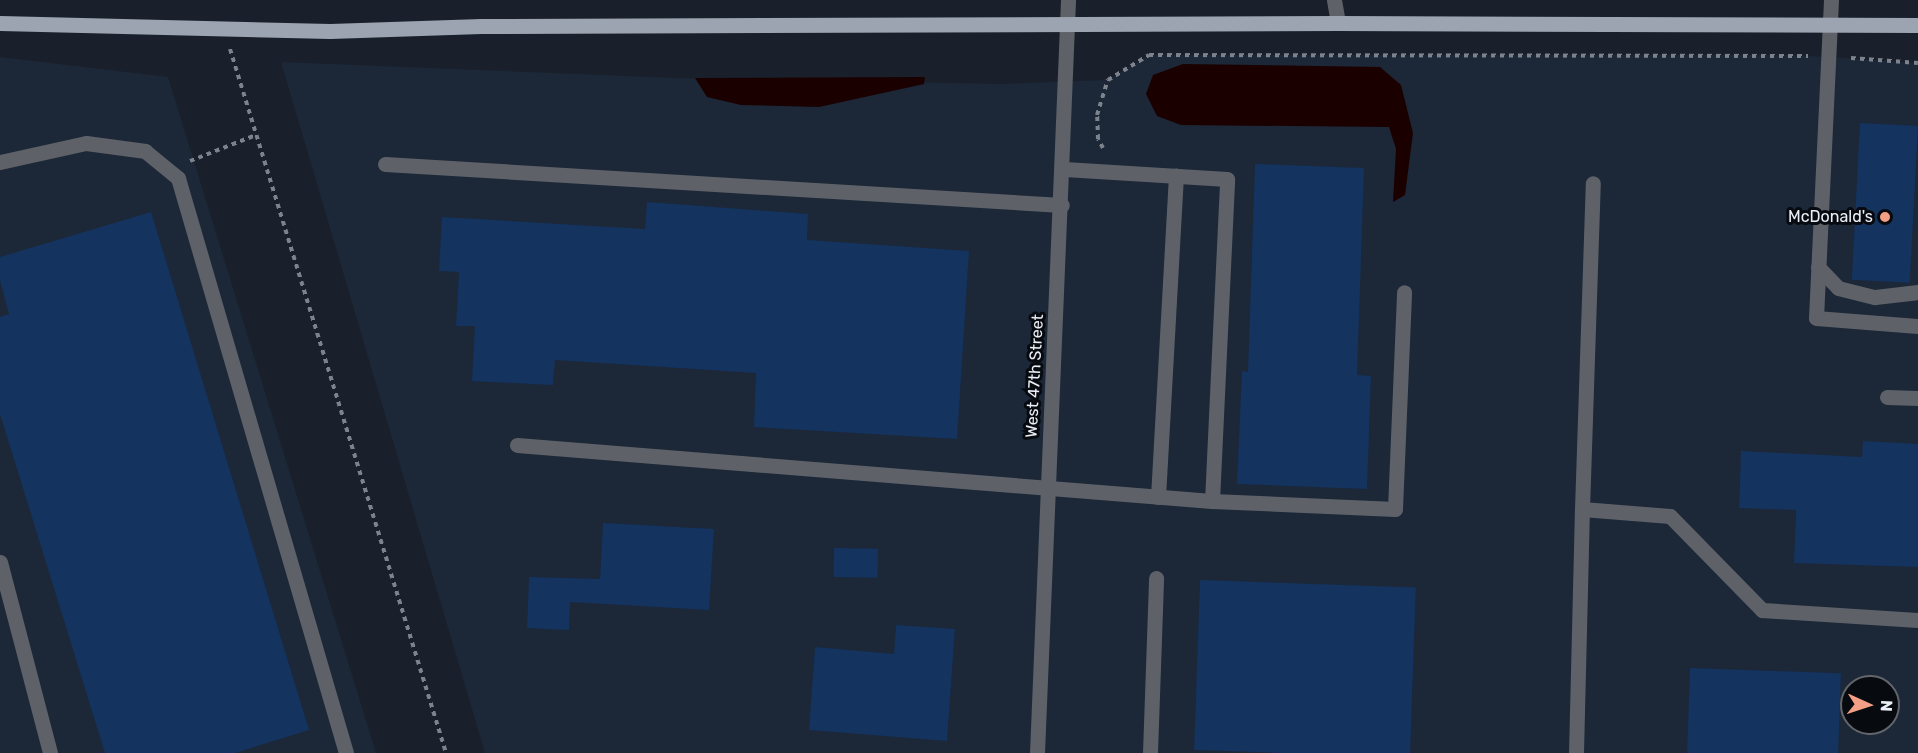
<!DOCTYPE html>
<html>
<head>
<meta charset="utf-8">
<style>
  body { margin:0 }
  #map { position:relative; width:1918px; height:753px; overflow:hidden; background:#19202b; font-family:Rubik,sans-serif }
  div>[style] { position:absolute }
  .built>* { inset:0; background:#1c2738 }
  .water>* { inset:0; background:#1b0000 }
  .building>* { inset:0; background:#14335e; transform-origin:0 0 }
  .path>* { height:4px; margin-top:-2px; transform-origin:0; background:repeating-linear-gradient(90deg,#7d838c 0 4.5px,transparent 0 9px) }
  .minor>* { height:15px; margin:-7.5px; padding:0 7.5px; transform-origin:7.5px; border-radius:7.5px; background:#5e6268 }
  .major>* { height:15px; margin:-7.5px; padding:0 7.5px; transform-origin:7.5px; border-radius:7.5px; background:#9ca4b1 }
  .dots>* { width:16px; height:16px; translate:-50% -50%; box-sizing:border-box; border:3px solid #070a0f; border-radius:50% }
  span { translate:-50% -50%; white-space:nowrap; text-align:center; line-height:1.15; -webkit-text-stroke:6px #070a0f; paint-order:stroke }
  .poi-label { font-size:16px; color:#eaeff7 }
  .right { translate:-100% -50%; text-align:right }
  .street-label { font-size:16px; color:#eaeff7 }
  .north { position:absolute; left:1840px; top:675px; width:60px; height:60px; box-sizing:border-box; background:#070a0f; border:2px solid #62666c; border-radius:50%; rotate:93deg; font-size:16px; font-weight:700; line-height:24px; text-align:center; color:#eaeff7 }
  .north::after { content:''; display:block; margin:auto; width:21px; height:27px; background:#f39f85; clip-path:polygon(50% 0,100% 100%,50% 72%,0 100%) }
</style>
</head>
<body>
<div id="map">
  <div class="built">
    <i style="clip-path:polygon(evenodd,1149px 55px,1793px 55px,1918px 63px,1918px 753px,485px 753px,281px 62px,675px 78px,1001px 84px,1108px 80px,1149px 55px,1852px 687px,1888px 687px,1888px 723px,1852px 723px,1852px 687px)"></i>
    <i style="clip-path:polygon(0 57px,168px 77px,376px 753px,0 753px)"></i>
  </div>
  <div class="water">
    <i style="clip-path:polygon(1183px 64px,1380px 67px,1401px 85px,1413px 133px,1405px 195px,1393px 202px,1396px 149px,1389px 127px,1181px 125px,1157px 116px,1146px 94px,1153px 75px)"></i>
    <i style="clip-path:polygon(925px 77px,924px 84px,819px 107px,741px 105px,707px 97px,695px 78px)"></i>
  </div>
  <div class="building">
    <i style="left:1860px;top:123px;width:58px;height:157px;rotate:3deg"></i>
    <i style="clip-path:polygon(1255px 164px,1364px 168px,1357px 375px,1371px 376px,1367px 489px,1237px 484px,1242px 371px,1248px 372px)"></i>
    <i style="clip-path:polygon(647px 202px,808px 214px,807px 240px,969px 251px,957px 439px,754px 427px,756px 373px,555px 360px,553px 385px,472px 381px,475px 326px,456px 326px,459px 272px,439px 271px,442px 217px,645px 229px)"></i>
    <i style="clip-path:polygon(151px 212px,309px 730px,235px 753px,105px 753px,0 414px,0 317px,9px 314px,0 280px,0 257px)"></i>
    <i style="clip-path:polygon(1863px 441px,1918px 444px,1918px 567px,1794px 563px,1796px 510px,1739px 508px,1741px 451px,1862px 457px)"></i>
    <i style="clip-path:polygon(603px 523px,714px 529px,709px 610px,570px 602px,569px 630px,527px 628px,529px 577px,600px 579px)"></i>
    <i style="left:834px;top:548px;width:44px;height:29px;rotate:1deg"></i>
    <i style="left:1200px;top:580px;width:216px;height:170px;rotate:2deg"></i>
    <i style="clip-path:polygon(896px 625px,955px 629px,947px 741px,809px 730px,815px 647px,894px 654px)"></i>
    <i style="left:1690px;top:668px;width:151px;height:85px;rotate:2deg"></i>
  </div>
  <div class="path">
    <i style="left:230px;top:49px;width:736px;rotate:72.94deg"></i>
    <i style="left:1851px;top:58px;width:67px;rotate:4.3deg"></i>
    <i style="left:1103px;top:148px;width:10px;rotate:-119deg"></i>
    <i style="left:1098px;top:139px;width:24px;rotate:-92deg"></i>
    <i style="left:1097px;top:115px;width:37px;rotate:-73deg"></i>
    <i style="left:1108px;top:80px;width:48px;rotate:-31.4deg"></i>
    <i style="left:1149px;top:55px;width:659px;rotate:0.09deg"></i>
    <i style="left:190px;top:161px;width:71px;rotate:-21.5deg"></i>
  </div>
  <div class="minor">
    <i style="left:1334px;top:0;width:23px;rotate:80deg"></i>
    <i style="left:1831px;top:0;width:318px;rotate:92.7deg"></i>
    <i style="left:1816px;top:318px;width:102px;rotate:4.5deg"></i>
    <i style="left:0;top:162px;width:88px;rotate:-12.5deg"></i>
    <i style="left:86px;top:143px;width:60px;rotate:7.7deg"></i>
    <i style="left:145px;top:151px;width:43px;rotate:39.3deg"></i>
    <i style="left:178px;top:178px;width:599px;rotate:73.71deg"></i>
    <i style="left:385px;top:164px;width:678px;rotate:3.47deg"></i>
    <i style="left:1818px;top:267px;width:29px;rotate:46deg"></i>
    <i style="left:1838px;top:288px;width:38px;rotate:14deg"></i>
    <i style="left:1875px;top:297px;width:43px;rotate:-6.6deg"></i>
    <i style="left:1887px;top:397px;width:31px;rotate:2deg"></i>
    <i style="left:517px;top:445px;width:697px;rotate:4.61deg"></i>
    <i style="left:1212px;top:501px;width:322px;rotate:-87.3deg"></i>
    <i style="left:1227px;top:179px;width:163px;rotate:-176.5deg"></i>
    <i style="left:1158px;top:497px;width:322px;rotate:-86.8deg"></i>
    <i style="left:1212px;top:501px;width:183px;rotate:2.5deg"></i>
    <i style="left:1395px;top:509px;width:217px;rotate:-87.6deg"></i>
    <i style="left:1582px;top:509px;width:326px;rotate:-88.1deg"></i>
    <i style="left:0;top:562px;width:197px;rotate:75.3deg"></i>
    <i style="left:1037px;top:753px;width:754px;rotate:-87.64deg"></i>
    <i style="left:1150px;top:753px;width:175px;rotate:-88deg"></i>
    <i style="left:1576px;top:753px;width:244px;rotate:-88.6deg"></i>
    <i style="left:1582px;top:509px;width:88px;rotate:4.5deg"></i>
    <i style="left:1670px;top:516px;width:132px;rotate:45.6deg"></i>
    <i style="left:1762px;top:610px;width:156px;rotate:3.7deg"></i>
  </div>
  <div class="major">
    <i style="left:0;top:23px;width:330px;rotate:1.4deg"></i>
    <i style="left:330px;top:31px;width:151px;rotate:-1.9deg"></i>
    <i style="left:481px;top:26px;width:857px;rotate:-0.2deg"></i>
    <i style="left:1338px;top:23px;width:580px;rotate:0.2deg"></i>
  </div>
  <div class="dots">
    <i style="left:1885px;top:217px;background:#f39f85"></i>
  </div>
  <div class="poi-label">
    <span class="right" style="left:1873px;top:217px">McDonald's</span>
  </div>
  <div class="street-label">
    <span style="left:1035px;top:376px;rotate:-87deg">West 47th Street</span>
  </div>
  <div class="north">N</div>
</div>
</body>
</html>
